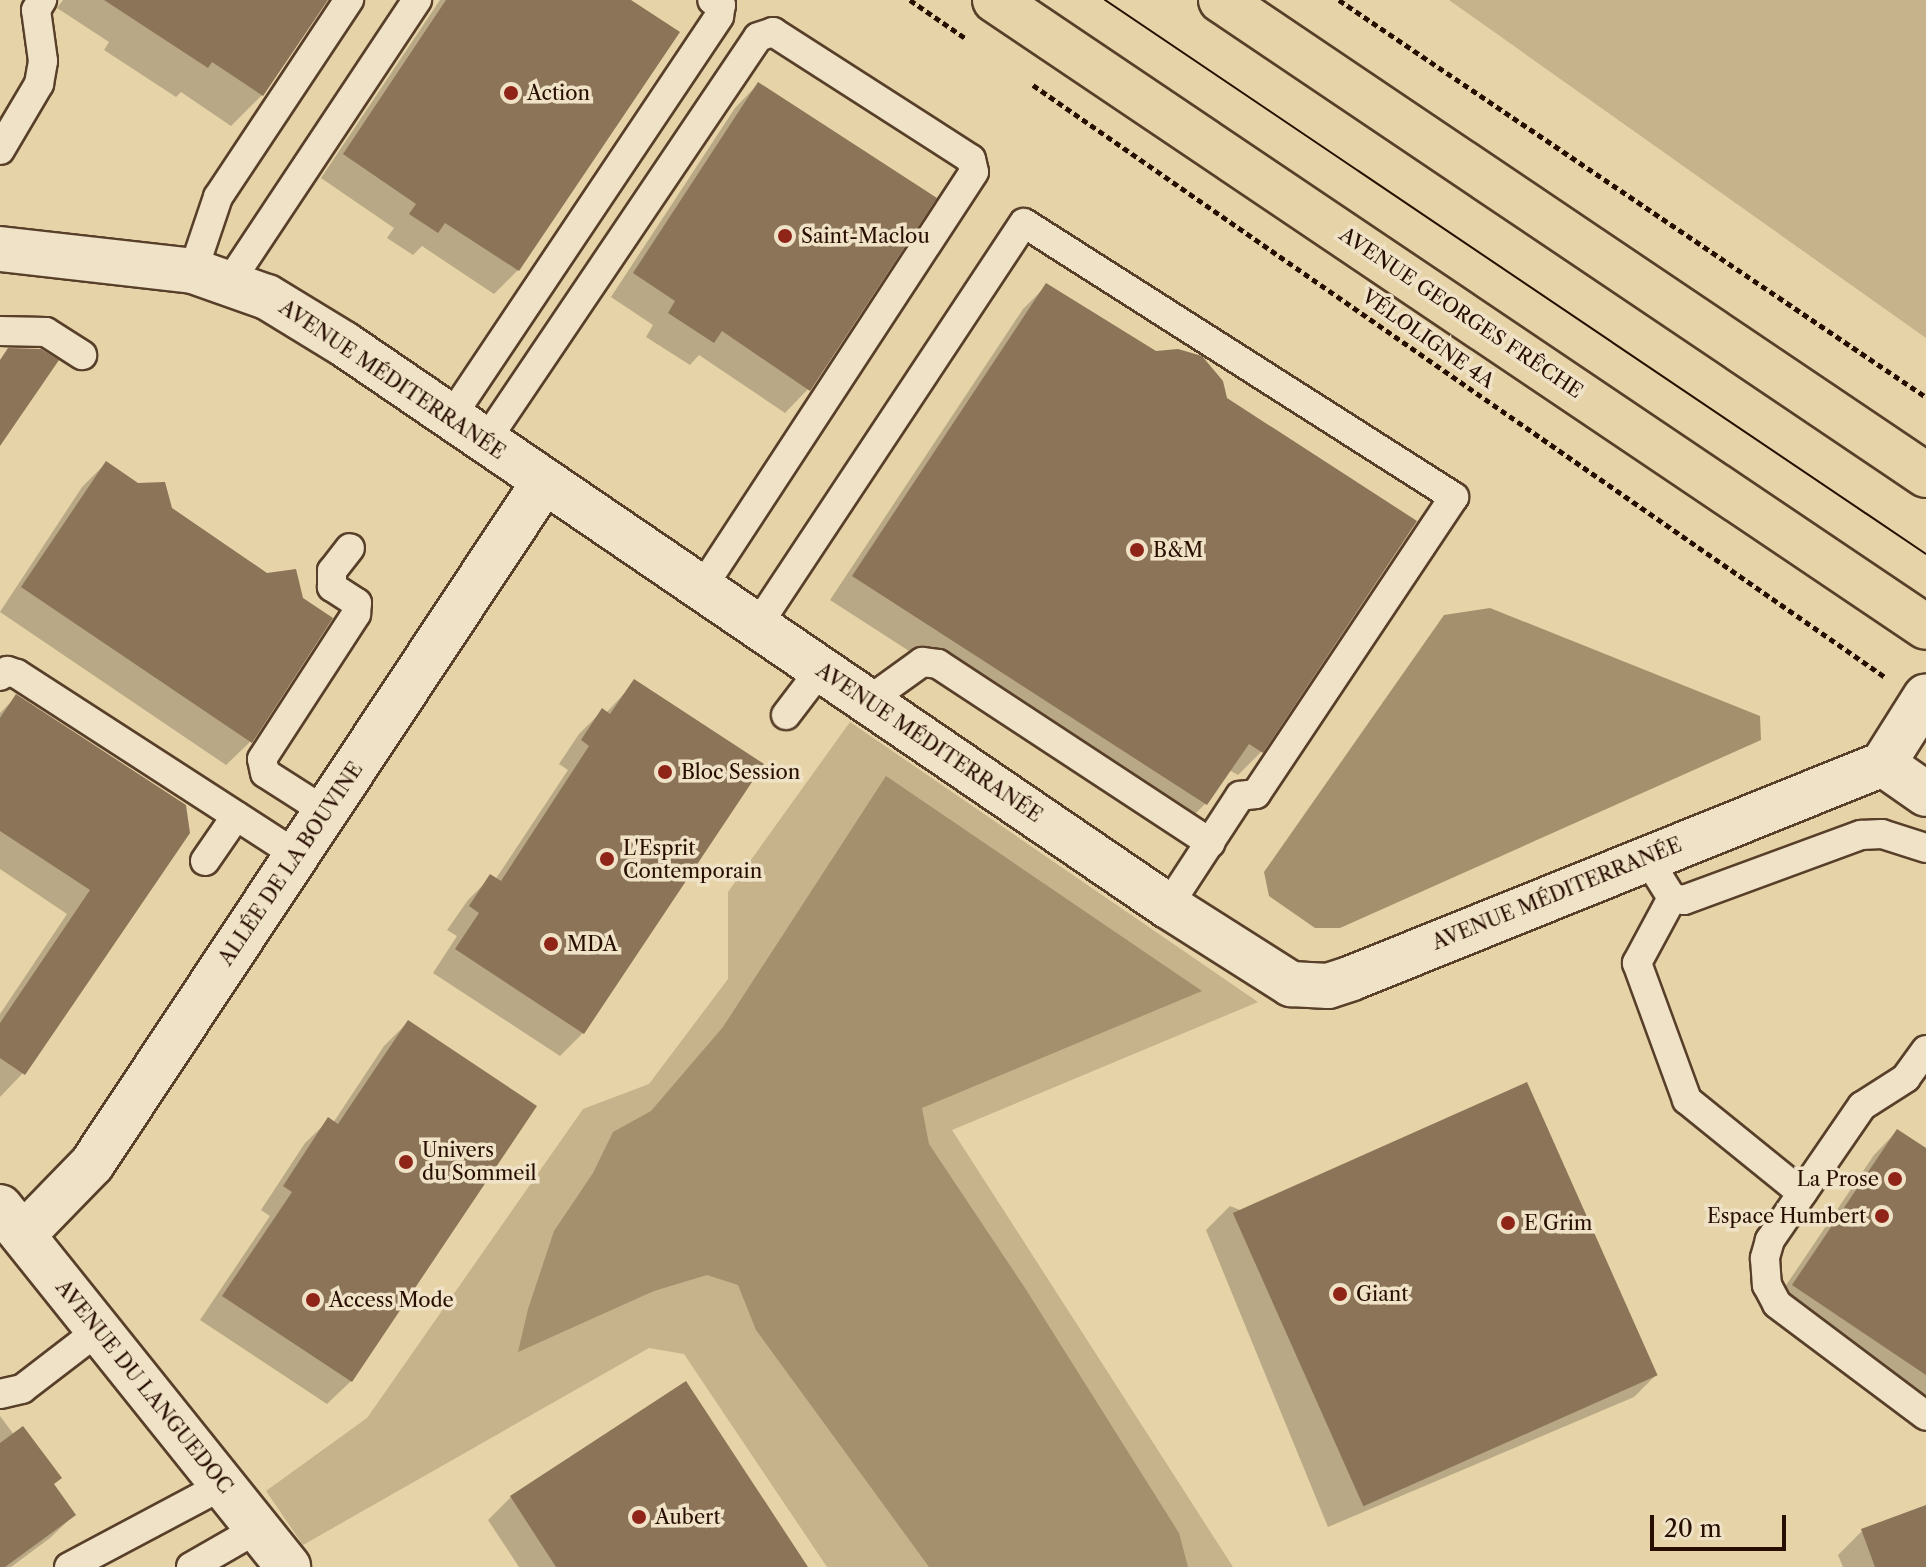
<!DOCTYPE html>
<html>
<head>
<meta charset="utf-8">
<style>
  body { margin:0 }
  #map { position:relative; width:1926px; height:1567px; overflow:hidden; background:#e6d3a7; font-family:"Libre Caslon Text",serif }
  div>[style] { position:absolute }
  .green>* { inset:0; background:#c6b28b }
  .water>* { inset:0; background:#a5906e }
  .shadow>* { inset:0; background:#0003 }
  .building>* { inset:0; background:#8b7457; transform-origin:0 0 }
  .path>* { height:5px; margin-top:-2.5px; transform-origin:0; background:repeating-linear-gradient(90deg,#280e00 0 6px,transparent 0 10px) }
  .roads { filter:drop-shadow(2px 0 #583f2a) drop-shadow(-2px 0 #583f2a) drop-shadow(0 2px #583f2a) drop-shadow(0 -2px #583f2a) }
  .service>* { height:28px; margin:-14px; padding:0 14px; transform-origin:14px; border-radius:14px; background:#efe2c6 }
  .minor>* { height:44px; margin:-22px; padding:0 22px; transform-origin:22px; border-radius:22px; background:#efe2c6 }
  .primary>* { height:44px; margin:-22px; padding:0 22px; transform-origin:22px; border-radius:22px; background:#e6d3a7 }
  .tram>* { height:2px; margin:-1px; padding:0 1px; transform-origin:1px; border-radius:1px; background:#280e00 }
  .dots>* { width:22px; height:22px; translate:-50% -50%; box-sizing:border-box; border:4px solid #efe2c6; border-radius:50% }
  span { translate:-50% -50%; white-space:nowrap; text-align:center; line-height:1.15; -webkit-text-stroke:7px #efe2c6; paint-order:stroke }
  .poi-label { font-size:20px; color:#280e00 }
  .left { translate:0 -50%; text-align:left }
  .right { translate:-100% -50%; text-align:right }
  .street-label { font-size:20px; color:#280e00 }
  .scale { position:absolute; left:1650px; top:1515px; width:136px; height:36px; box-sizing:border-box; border:4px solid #280e00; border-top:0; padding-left:10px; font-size:24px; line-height:28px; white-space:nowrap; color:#280e00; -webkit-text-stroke:6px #efe2c6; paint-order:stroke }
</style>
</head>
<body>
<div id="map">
  <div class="green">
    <i style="clip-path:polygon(1449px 0,1926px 0,1926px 338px)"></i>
    <i style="clip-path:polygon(850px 722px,1258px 1002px,952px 1130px,1233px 1567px,1167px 1567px,914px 1143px,894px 799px,703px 1249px,760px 1293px,957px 1567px,827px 1567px,684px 1354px,649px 1348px,303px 1545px,266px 1491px,367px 1418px,583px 1109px,649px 1084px,728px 979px,728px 892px)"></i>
  </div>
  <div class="water">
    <i style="clip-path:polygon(1490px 608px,1760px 716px,1761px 740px,1340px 928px,1315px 928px,1269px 896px,1264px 872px,1444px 615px)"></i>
    <i style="clip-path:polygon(886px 776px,1202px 991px,922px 1108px,929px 1144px,1025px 1288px,1179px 1533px,1188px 1567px,929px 1567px,756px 1330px,738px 1285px,707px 1275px,654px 1291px,518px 1352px,528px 1309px,554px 1231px,593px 1173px,613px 1132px,651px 1111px,723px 1027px)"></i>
  </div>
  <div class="shadow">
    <i style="clip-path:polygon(63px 0,325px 0,262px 95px,231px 126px,181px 92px,176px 97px,104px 50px,109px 42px,57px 8px)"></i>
    <i style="clip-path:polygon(440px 0,627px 0,518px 270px,494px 294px,422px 246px,413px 255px,387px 238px,394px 228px,321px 178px)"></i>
    <i style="clip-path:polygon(758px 84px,808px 389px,785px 413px,699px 355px,690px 365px,646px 337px,653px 325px,611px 297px,735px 108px)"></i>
    <i style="clip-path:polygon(1047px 285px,1155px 353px,1261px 752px,1238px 775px,1229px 770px,1206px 803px,1182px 827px,830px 600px,1023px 309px)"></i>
    <i style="clip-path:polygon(106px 463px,331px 618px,250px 742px,226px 765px,0 612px,82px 487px)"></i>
    <i style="clip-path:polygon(635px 682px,583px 1033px,560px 1056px,433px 973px,457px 936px,447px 930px,468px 900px,491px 877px,495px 880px,568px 770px,559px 764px,579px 734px,602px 711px,606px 713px)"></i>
    <i style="clip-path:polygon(17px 696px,184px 806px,23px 1073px,0 1097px,0 1014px,67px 914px,0 869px,0 713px)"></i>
    <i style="clip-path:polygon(408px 1022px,351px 1381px,327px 1404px,200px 1320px,270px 1216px,261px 1210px,305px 1143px,329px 1120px,333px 1123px,384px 1046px)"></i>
    <i style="clip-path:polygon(1897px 1131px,1926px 1151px,1926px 1414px,1770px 1309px,1874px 1155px)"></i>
    <i style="clip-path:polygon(1230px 1206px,1657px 1374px,1634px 1397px,1328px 1527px,1206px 1230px)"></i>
    <i style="clip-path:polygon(0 1416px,74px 1515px,50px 1538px,11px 1567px,0 1567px)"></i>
    <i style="clip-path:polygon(511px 1497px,805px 1567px,519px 1567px,488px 1520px)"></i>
    <i style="clip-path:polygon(1926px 1520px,1926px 1567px,1843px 1567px,1838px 1555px,1862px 1531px)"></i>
  </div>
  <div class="building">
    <i style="clip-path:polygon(104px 0,328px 0,263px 96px,212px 62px,208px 68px)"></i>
    <i style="clip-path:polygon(446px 0,631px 0,680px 32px,519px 271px,445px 223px,438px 233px,409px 214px,416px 204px,343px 154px)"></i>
    <i style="clip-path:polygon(758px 82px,937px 198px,810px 391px,722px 331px,714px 343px,668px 313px,675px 301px,633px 273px)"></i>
    <i style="clip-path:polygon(1046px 283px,1156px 351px,1178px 349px,1202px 356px,1223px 381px,1227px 398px,1417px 521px,1263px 753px,1249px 744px,1207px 805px,852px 576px)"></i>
    <i style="clip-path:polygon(8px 348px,41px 349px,59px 360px,0 446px,0 360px)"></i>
    <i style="clip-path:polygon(106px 461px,138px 483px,165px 482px,172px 508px,267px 573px,296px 569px,303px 598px,333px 618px,252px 743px,21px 587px)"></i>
    <i style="clip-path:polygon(634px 679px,764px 764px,584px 1034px,455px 949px,479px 913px,469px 906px,490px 874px,501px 881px,589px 746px,581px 740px,602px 708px,610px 714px)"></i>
    <i style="clip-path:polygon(16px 694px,186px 805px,190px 833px,25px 1075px,0 1058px,0 1023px,90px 890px,0 831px,0 718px)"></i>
    <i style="clip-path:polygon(408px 1020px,537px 1106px,352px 1382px,222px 1296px,292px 1192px,283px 1186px,328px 1117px,338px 1124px)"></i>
    <i style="left:1527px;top:1082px;width:321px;height:322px;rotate:66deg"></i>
    <i style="clip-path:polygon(1897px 1129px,1926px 1148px,1926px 1375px,1792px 1285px)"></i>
    <i style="clip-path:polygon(686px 1381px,808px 1567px,556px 1567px,510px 1496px)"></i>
    <i style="clip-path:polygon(23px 1426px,62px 1478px,54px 1484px,76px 1515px,5px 1567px,0 1567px,0 1443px)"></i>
    <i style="clip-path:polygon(1926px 1505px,1926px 1567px,1875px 1567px,1861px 1529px)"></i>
  </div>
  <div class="path">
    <i style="left:910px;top:0;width:67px;rotate:34.6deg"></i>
    <i style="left:1339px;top:0;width:709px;rotate:34.07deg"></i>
    <i style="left:1033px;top:85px;width:1037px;rotate:34.79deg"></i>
  </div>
  <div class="roads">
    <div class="service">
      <i style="left:0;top:150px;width:77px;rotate:-59.4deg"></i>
      <i style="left:39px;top:84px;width:23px;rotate:-80deg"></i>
      <i style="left:43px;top:61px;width:51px;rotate:-97.8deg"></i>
      <i style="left:36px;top:10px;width:12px;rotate:-59deg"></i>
      <i style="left:193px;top:271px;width:78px;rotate:-71.3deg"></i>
      <i style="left:218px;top:197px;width:237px;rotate:-56.4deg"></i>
      <i style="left:229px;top:283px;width:340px;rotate:-56.4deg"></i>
      <i style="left:0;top:331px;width:46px;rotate:1.2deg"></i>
      <i style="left:46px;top:332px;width:43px;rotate:32.6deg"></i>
      <i style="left:451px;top:417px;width:482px;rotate:-56.2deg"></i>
      <i style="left:719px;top:16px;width:11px;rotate:-80deg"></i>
      <i style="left:721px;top:5px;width:10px;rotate:-151deg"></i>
      <i style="left:485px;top:442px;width:488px;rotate:-56deg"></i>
      <i style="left:758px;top:37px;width:16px;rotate:-18deg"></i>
      <i style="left:773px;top:32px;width:235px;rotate:32.7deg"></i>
      <i style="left:971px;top:159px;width:13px;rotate:77deg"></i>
      <i style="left:974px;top:172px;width:497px;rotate:123.2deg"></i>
      <i style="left:757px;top:626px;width:483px;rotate:-56.5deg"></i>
      <i style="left:1024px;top:223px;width:510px;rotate:32.51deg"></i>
      <i style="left:1454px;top:497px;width:357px;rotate:123.7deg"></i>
      <i style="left:1256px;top:794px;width:16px;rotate:173deg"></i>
      <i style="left:1240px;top:796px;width:131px;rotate:123.2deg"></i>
      <i style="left:0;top:676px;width:9px;rotate:-36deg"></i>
      <i style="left:7px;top:671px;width:10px;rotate:17deg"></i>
      <i style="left:17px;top:674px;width:333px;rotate:32.9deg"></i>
      <i style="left:868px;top:701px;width:67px;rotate:-35.8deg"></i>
      <i style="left:922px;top:662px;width:16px;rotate:7deg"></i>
      <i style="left:938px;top:664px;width:326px;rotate:33.3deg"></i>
      <i style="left:786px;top:715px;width:58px;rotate:-52.7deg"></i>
      <i style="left:326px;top:812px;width:72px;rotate:-147.4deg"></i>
      <i style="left:265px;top:773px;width:14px;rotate:-102deg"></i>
      <i style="left:262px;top:759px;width:173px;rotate:-57deg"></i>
      <i style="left:356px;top:614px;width:11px;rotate:-85deg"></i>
      <i style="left:357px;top:603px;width:30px;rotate:-147deg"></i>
      <i style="left:332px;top:587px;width:16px;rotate:-90deg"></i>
      <i style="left:332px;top:571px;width:29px;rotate:-52deg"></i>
      <i style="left:1647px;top:858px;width:47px;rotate:58deg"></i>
      <i style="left:1672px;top:898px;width:12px;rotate:9deg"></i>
      <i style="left:1684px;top:900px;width:189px;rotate:-20.2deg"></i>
      <i style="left:1861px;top:835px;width:21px;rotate:-3deg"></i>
      <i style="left:1882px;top:834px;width:46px;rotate:17.7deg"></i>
      <i style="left:205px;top:861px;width:55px;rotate:-55.4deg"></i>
      <i style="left:1672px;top:898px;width:74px;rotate:118.3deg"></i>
      <i style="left:1637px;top:963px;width:146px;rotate:69.9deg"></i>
      <i style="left:1687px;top:1100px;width:148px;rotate:39deg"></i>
      <i style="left:1926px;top:1050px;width:34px;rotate:126deg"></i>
      <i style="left:1906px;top:1078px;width:52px;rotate:147.5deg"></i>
      <i style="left:1862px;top:1106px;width:163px;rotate:124.5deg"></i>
      <i style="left:1770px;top:1240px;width:19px;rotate:106deg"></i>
      <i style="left:1765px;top:1258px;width:27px;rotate:86deg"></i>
      <i style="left:1767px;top:1285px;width:21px;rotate:62deg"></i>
      <i style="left:1777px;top:1304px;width:186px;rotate:36.9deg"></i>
      <i style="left:0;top:1394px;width:23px;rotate:-13deg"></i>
      <i style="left:22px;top:1389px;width:97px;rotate:-37.5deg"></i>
      <i style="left:69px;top:1567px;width:174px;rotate:-28deg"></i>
      <i style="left:191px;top:1567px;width:76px;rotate:-29.9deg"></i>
    </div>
    <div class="minor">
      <i style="left:0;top:249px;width:194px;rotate:6.5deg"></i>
      <i style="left:193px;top:271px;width:78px;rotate:19.4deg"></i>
      <i style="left:267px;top:297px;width:90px;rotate:31.4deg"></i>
      <i style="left:344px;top:344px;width:997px;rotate:34.3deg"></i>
      <i style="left:1168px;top:906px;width:146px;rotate:32.4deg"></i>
      <i style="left:1291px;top:984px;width:37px;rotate:3deg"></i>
      <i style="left:1328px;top:986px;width:25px;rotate:-18deg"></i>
      <i style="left:1352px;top:978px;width:573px;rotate:-21.95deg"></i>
      <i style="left:1883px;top:764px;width:80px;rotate:-57.7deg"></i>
      <i style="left:1883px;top:764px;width:52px;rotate:34.9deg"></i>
      <i style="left:0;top:1207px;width:461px;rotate:51.3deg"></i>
      <i style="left:23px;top:1235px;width:99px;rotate:-45.8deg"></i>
      <i style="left:92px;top:1164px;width:818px;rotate:-56.47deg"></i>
    </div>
    <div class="primary">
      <i style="left:995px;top:0;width:1122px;rotate:33.96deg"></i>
      <i style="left:1221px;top:0;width:850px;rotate:33.97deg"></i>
    </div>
  </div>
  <div class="tram">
    <i style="left:1105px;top:0;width:990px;rotate:34.01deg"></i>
  </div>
  <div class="dots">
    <i style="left:511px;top:93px;background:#8f2418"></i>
    <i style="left:785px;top:236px;background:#8f2418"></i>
    <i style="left:1137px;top:550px;background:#8f2418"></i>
    <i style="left:665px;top:772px;background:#8f2418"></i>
    <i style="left:607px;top:859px;background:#8f2418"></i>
    <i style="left:551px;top:944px;background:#8f2418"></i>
    <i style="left:406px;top:1162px;background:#8f2418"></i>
    <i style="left:1895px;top:1179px;background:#8f2418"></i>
    <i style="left:1882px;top:1216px;background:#8f2418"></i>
    <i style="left:1508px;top:1223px;background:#8f2418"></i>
    <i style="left:1340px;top:1294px;background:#8f2418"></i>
    <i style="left:313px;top:1300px;background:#8f2418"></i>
    <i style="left:639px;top:1517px;background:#8f2418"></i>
  </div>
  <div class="poi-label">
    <span class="left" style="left:527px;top:93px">Action</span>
    <span class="left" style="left:801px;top:236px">Saint-Maclou</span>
    <span class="left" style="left:1153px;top:550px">B&amp;M</span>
    <span class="left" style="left:681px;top:772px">Bloc Session</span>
    <span class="left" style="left:623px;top:860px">L'Esprit<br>Contemporain</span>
    <span class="left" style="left:567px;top:944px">MDA</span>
    <span class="left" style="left:422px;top:1162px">Univers<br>du Sommeil</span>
    <span class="right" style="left:1879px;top:1179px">La Prose</span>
    <span class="right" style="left:1866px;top:1216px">Espace Humbert</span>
    <span class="left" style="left:1524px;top:1223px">E Grim</span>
    <span class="left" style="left:1356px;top:1294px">Giant</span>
    <span class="left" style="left:329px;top:1300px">Access Mode</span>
    <span class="left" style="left:655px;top:1517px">Aubert</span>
  </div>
  <div class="street-label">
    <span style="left:1461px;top:313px;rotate:34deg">AVENUE GEORGES FRÊCHE</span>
    <span style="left:1428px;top:339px;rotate:35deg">VÉLOLIGNE 4A</span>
    <span style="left:392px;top:380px;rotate:34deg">AVENUE MÉDITERRANÉE</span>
    <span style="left:929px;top:743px;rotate:34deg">AVENUE MÉDITERRANÉE</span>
    <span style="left:291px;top:864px;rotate:-56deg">ALLÉE DE LA BOUVINE</span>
    <span style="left:1557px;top:894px;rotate:-22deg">AVENUE MÉDITERRANÉE</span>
    <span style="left:144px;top:1387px;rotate:51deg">AVENUE DU LANGUEDOC</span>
  </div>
  <div class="scale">20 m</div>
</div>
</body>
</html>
